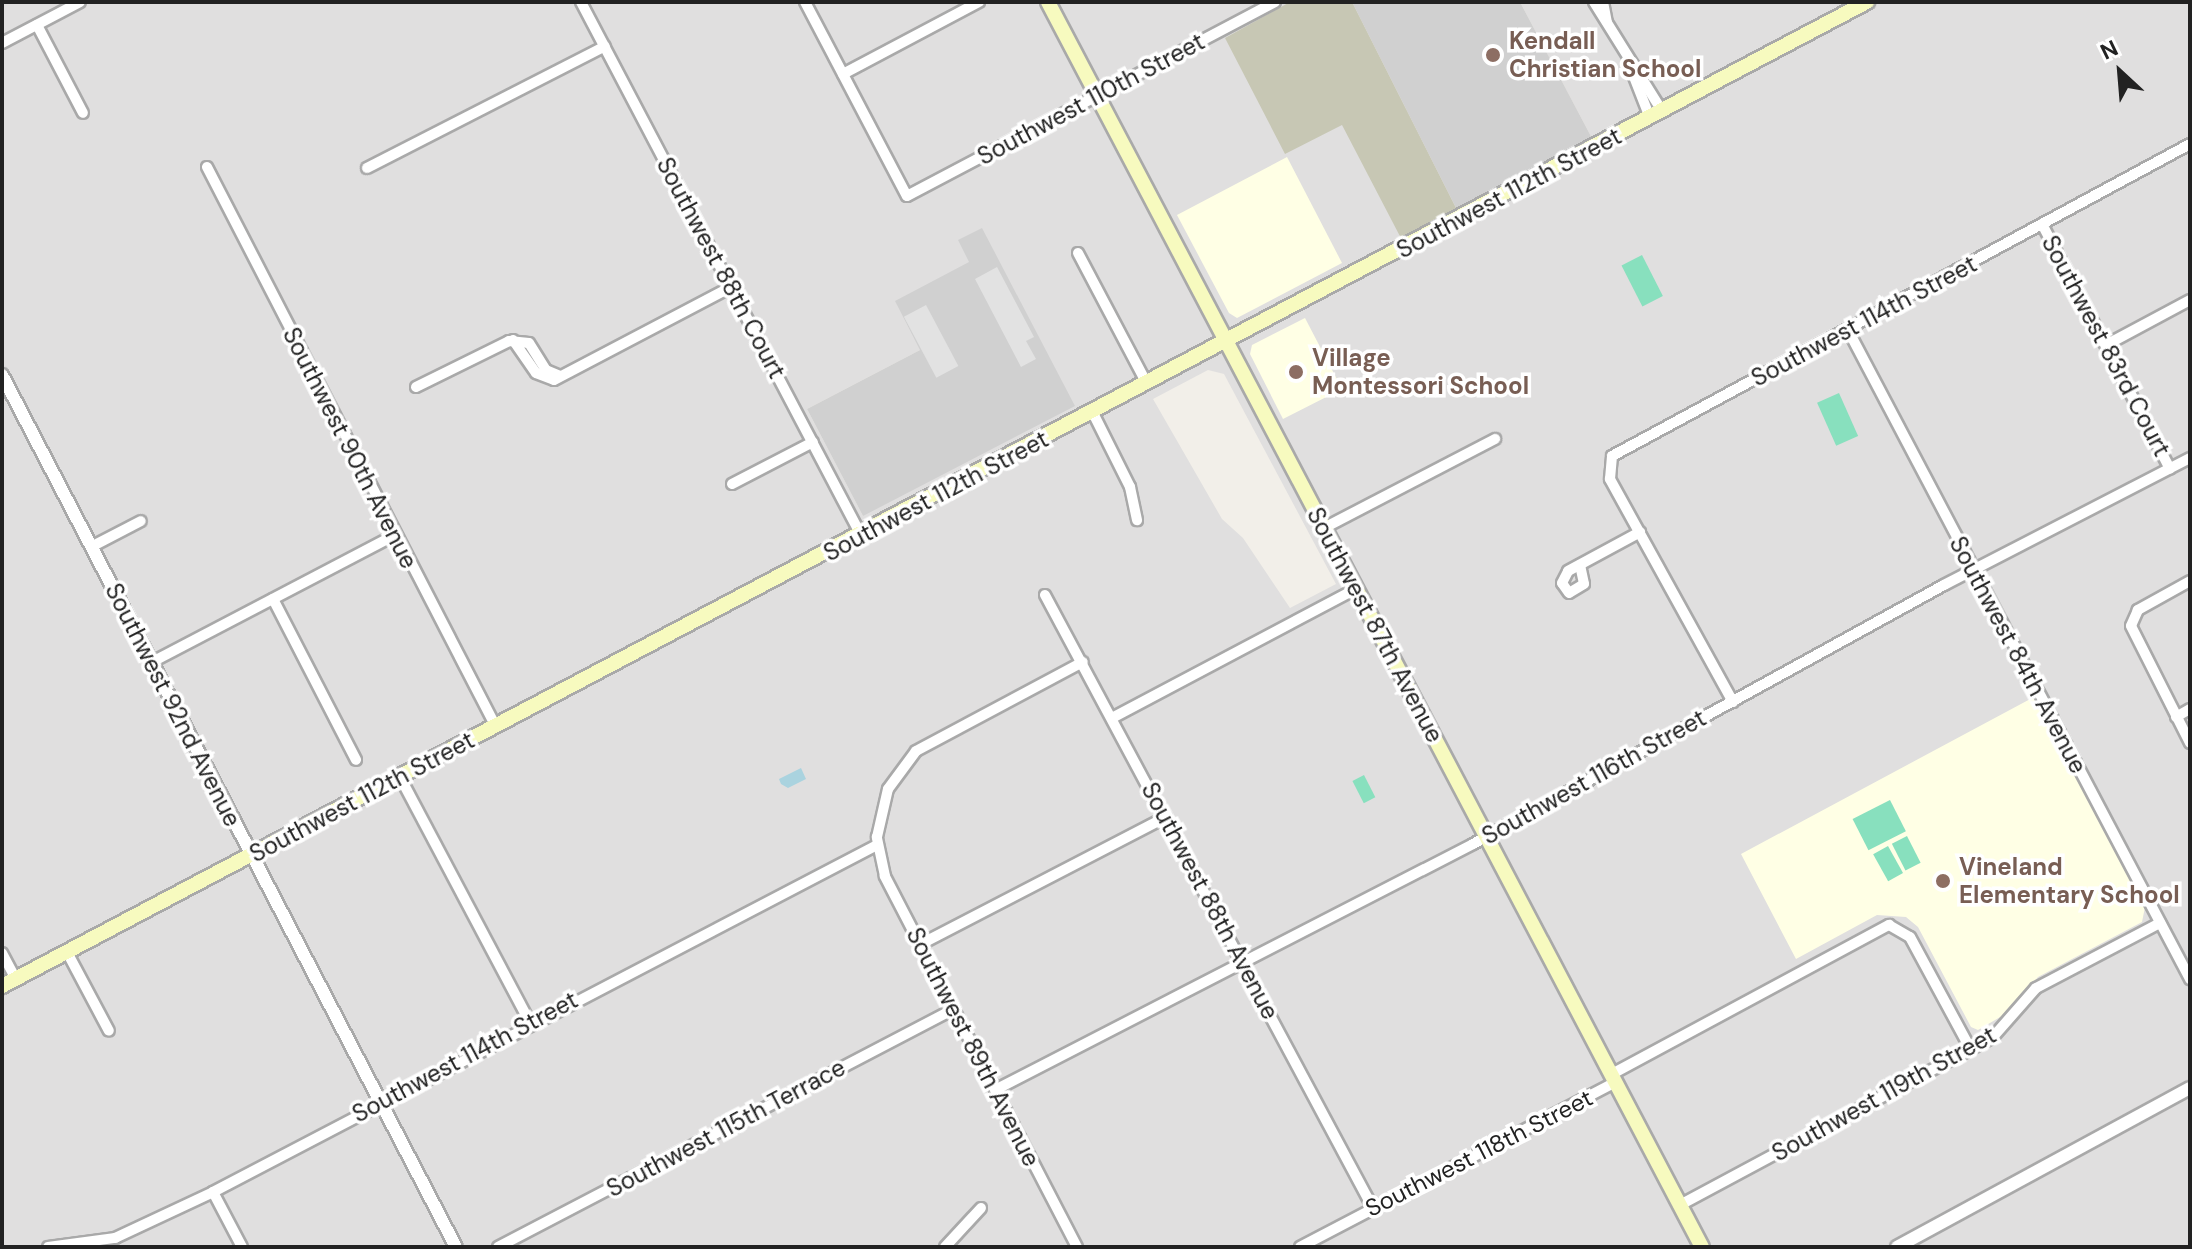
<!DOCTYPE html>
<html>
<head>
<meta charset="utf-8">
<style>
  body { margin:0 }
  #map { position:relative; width:2192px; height:1249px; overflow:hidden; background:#f2efe9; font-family:"DM Sans",sans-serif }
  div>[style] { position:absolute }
  .residential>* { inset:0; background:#e0dfdf }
  .education>* { inset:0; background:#ffffe5 }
  .religious>* { inset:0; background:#d0d0d0 }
  .construction>* { inset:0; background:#c7c7b4 }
  .pitch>* { inset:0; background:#88e0be; transform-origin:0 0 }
  .parking>* { inset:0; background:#e2e2e2; transform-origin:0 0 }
  .water>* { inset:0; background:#aad3df }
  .roads { filter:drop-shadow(2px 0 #a9a9a9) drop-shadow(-2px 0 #a9a9a9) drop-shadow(0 2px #a9a9a9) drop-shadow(0 -2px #a9a9a9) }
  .minor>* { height:10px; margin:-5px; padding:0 5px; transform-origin:5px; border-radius:5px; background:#fff }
  .tertiary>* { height:12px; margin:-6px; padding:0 6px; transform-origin:6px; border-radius:6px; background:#fff }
  .secondary>* { height:14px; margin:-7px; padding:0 7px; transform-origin:7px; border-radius:7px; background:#f7fabf }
  .dots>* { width:22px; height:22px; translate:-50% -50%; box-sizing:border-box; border:4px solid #fff; border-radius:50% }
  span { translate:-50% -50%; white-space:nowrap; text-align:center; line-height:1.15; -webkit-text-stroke:7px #fff; paint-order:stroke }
  .education-label { font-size:24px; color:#785e54; font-weight:700 }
  .left { translate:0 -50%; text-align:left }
  .street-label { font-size:24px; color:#222 }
  .frame { position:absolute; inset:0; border:4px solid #222; pointer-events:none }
  .north { position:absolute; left:2080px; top:32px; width:80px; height:80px; -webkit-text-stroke:6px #fff; paint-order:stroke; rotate:334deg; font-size:22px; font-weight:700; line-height:32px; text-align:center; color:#222 }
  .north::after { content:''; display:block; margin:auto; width:28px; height:36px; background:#222; clip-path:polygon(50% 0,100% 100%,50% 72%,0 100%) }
</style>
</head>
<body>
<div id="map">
  <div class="residential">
    <i style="clip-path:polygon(evenodd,2px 2px,1352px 2px,1459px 214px,1594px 142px,1520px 2px,2190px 2px,2190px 1247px,2px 1247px,2px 2px,970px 262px,863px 516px,807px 409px,920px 350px,970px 262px,2px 2px,1208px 370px,1224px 374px,1336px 584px,1290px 608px,1243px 538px,1222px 519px,1153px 399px,1208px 370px)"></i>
  </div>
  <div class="education">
    <i style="clip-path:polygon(1287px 157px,1342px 263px,1237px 318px,1229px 313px,1177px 215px)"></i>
    <i style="clip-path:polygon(1305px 318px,1342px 389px,1283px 419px,1250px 354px,1252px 345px)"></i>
    <i style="clip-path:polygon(2034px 697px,2145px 907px,2142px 922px,2038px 977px,2007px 1013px,1978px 1030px,1971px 1027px,1918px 927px,1906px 917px,1877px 915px,1796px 959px,1741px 854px)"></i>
  </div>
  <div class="religious">
    <i style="clip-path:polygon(1352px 2px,1520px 2px,1594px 142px,1459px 214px)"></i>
    <i style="clip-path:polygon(982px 228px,1075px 406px,863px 516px,807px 409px,920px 350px,895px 301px,969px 262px,958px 240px)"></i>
  </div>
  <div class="construction">
    <i style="clip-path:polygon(1290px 2px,1352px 2px,1459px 214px,1404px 244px,1342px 125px,1285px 154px,1225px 38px)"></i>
  </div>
  <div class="pitch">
    <i style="left:1642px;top:255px;width:46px;height:23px;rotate:63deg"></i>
    <i style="left:1839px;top:393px;width:47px;height:24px;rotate:66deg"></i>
    <i style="left:1364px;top:775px;width:25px;height:13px;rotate:63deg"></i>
    <i style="left:1890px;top:800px;width:35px;height:42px;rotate:63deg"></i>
    <i style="left:1907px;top:836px;width:30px;height:17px;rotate:63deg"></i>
    <i style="left:1888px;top:846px;width:31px;height:17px;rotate:61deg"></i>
  </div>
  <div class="parking">
    <i style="clip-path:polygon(997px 267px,1034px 337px,1026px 341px,1036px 359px,1021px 367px,975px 279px)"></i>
    <i style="left:926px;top:305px;width:69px;height:25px;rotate:62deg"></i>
  </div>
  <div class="water">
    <i style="clip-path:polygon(801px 768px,806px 779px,788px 788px,781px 784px,779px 779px)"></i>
  </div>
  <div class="roads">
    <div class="minor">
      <i style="left:581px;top:2px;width:602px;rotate:62.29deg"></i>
      <i style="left:805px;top:2px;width:219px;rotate:62.3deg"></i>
      <i style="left:907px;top:196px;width:416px;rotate:-27.8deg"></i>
      <i style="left:1594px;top:2px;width:128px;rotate:58deg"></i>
      <i style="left:1603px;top:2px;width:20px;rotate:79deg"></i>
      <i style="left:37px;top:25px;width:99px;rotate:62.4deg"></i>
      <i style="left:2px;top:43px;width:88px;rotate:-27.7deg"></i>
      <i style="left:1629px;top:64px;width:58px;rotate:68.7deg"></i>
      <i style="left:843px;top:74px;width:154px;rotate:-27.9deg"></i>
      <i style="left:207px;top:167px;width:630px;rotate:62.7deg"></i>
      <i style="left:367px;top:168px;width:267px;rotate:-27.1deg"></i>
      <i style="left:2042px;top:224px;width:276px;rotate:62.4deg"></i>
      <i style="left:1078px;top:253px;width:148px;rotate:62.2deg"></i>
      <i style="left:1848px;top:330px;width:734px;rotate:62.21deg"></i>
      <i style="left:513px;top:340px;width:40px;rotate:55.1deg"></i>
      <i style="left:536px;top:373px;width:19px;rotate:21deg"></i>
      <i style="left:554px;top:380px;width:200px;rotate:-27.7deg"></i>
      <i style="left:2106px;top:345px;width:95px;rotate:-28.2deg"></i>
      <i style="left:416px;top:387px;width:104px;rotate:-26.3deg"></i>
      <i style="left:509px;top:341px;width:20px;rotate:6deg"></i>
      <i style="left:529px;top:343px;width:32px;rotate:58deg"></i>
      <i style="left:546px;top:370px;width:15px;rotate:23deg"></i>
      <i style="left:1093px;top:413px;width:83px;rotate:63.4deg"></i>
      <i style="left:1130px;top:487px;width:34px;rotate:78deg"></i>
      <i style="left:732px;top:484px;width:91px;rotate:-27.4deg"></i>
      <i style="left:1324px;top:528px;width:193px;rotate:-27.5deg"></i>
      <i style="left:91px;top:547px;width:56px;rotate:-27.5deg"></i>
      <i style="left:1580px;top:565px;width:19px;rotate:78deg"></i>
      <i style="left:1584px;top:584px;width:17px;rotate:149deg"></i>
      <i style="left:1569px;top:593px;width:12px;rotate:-125deg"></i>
      <i style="left:1562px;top:583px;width:13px;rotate:-63deg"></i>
      <i style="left:1568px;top:571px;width:82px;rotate:-28.4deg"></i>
      <i style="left:2190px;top:581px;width:60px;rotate:150.9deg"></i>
      <i style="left:2138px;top:610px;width:17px;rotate:114deg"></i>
      <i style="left:2131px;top:626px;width:131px;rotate:63.2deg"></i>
      <i style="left:1045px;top:595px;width:695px;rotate:61.85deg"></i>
      <i style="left:273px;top:599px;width:181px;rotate:62.7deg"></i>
      <i style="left:152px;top:662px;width:274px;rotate:-27.6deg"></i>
      <i style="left:1733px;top:702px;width:255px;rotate:-118.9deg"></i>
      <i style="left:1610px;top:479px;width:23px;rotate:-85deg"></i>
      <i style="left:1612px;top:456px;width:657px;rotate:-28.36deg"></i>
      <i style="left:2176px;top:717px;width:16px;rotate:-30deg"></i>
      <i style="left:1112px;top:718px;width:276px;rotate:-27.9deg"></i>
      <i style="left:400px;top:777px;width:278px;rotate:62.1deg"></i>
      <i style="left:921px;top:944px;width:276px;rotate:-27.4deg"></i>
      <i style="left:67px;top:952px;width:89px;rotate:62deg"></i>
      <i style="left:2px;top:953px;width:30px;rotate:62deg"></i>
      <i style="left:1612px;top:1074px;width:315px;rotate:-28.3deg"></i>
      <i style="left:1889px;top:925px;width:24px;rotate:30deg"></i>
      <i style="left:1910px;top:937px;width:126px;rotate:61.6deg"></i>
      <i style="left:995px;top:1090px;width:538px;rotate:-27.23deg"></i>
      <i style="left:1473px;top:844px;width:538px;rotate:-28.81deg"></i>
      <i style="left:1944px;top:585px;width:277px;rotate:-27.3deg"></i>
      <i style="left:213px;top:1192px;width:62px;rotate:62.2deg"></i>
      <i style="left:1680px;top:1205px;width:355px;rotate:-28.2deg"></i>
      <i style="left:1993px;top:1037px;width:65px;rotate:-48.7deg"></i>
      <i style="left:2036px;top:988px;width:140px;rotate:-27.7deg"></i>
      <i style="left:48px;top:1247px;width:68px;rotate:-7.7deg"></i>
      <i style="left:115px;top:1238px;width:108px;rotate:-25.1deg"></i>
      <i style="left:213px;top:1192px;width:749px;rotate:-27.59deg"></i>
      <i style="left:498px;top:1247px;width:514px;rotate:-27.56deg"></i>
      <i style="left:945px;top:1247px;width:53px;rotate:-47.3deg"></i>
      <i style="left:1077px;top:1247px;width:418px;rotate:-117.4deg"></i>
      <i style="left:885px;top:876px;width:40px;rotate:-102deg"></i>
      <i style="left:877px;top:837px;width:49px;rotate:-77.1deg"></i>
      <i style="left:888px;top:789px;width:47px;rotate:-53.6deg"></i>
      <i style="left:916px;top:751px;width:189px;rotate:-28.1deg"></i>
      <i style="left:1300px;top:1247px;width:356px;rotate:-27.6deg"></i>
    </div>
    <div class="tertiary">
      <i style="left:2px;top:375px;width:983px;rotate:62.5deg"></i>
      <i style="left:1897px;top:1247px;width:333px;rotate:-28.5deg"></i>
    </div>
    <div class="secondary">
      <i style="left:1048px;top:2px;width:1406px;rotate:62.29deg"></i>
      <i style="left:2px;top:986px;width:2109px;rotate:-27.82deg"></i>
    </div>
  </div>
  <div class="dots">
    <i style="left:1493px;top:55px;background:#8d6e63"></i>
    <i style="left:1296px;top:372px;background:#8d6e63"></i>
    <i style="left:1943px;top:881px;background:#8d6e63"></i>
  </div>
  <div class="education-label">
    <span class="left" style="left:1509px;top:55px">Kendall<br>Christian School</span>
    <span class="left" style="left:1312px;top:372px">Village<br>Montessori School</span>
    <span class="left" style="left:1959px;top:881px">Vineland<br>Elementary School</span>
  </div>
  <div class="street-label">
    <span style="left:1091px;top:99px;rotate:-28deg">Southwest 110th Street</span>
    <span style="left:1509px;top:193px;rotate:-28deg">Southwest 112th Street</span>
    <span style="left:721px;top:268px;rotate:62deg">Southwest 88th Court</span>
    <span style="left:1864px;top:321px;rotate:-28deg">Southwest 114th Street</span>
    <span style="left:2106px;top:346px;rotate:62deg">Southwest 83rd Court</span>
    <span style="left:350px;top:448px;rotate:63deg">Southwest 90th Avenue</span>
    <span style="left:936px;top:496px;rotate:-28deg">Southwest 112th Street</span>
    <span style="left:1375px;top:625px;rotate:62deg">Southwest 87th Avenue</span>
    <span style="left:2018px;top:655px;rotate:62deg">Southwest 84th Avenue</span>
    <span style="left:173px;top:705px;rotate:63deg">Southwest 92nd Avenue</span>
    <span style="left:1594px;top:777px;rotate:-29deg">Southwest 116th Street</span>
    <span style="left:362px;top:797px;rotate:-28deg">Southwest 112th Street</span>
    <span style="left:1210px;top:901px;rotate:62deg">Southwest 88th Avenue</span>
    <span style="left:973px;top:1047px;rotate:63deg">Southwest 89th Avenue</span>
    <span style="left:465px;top:1057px;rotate:-28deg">Southwest 114th Street</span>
    <span style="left:1884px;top:1094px;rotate:-29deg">Southwest 119th Street</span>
    <span style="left:726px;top:1128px;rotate:-28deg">Southwest 115th Terrace</span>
    <span style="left:1479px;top:1153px;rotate:-27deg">Southwest 118th Street</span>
  </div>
  <div class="frame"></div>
  <div class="north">N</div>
</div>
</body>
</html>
